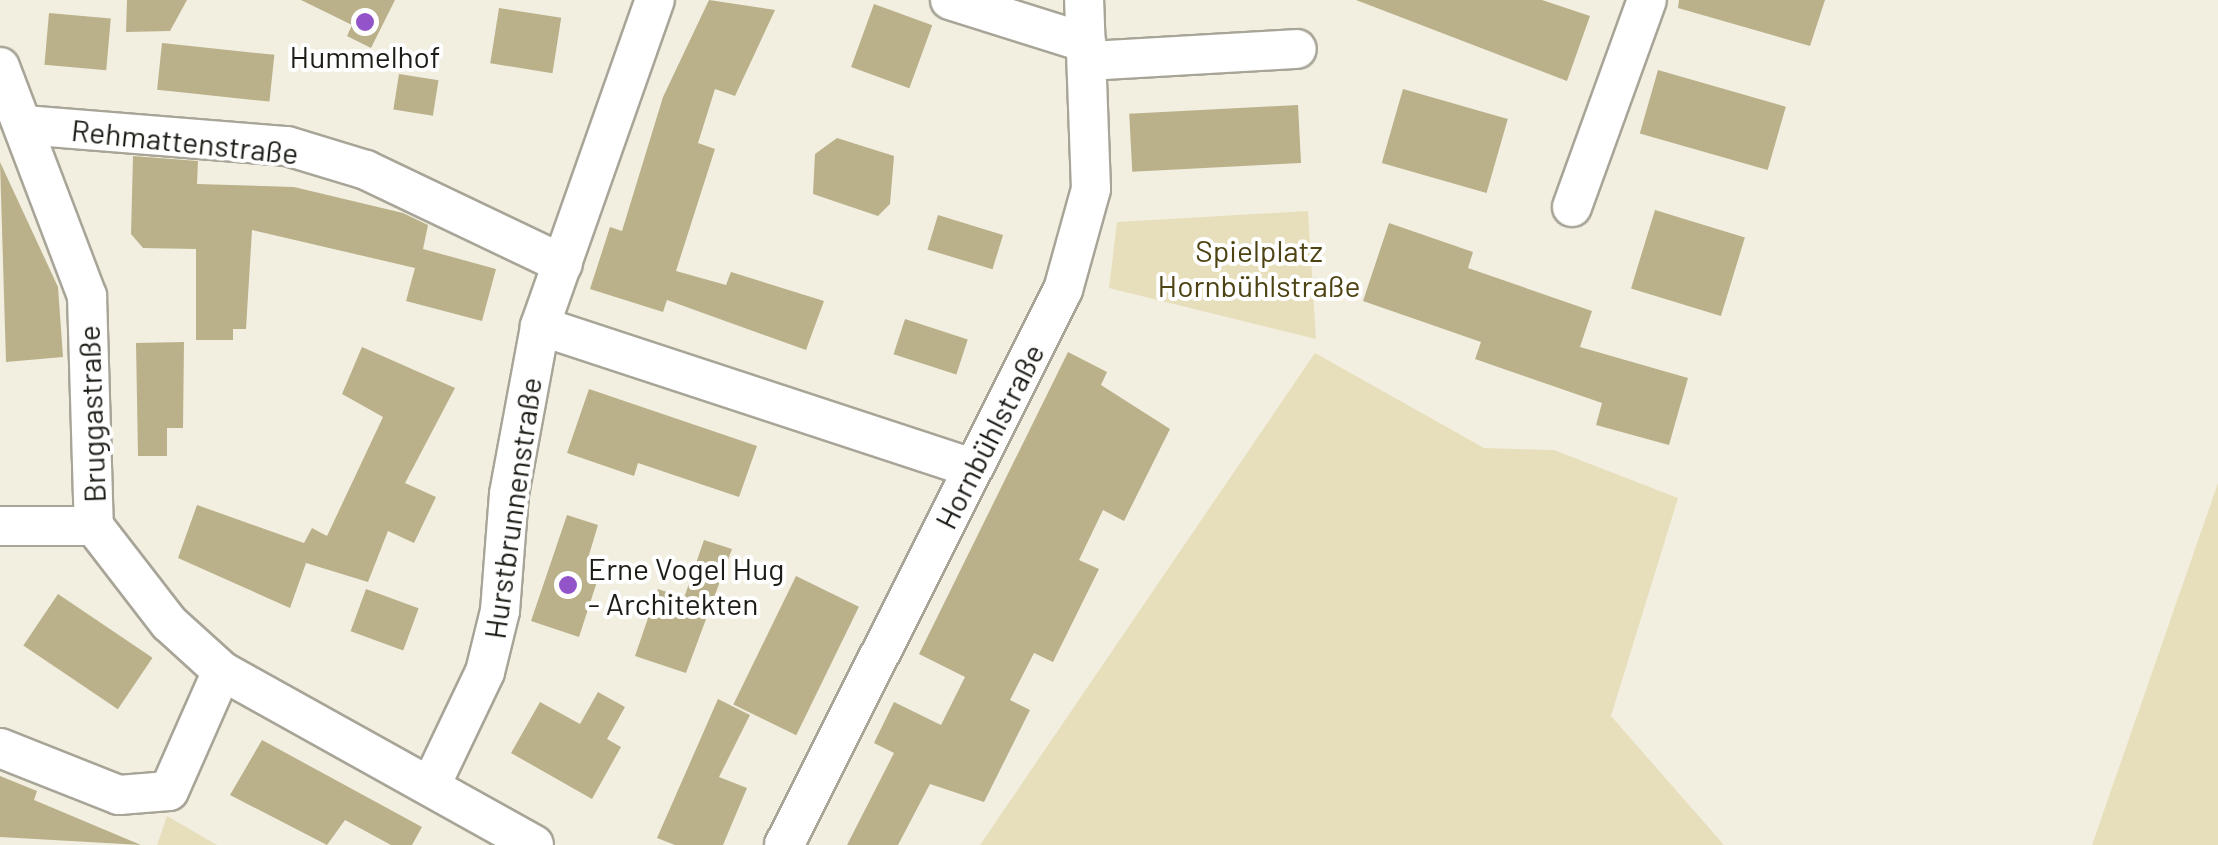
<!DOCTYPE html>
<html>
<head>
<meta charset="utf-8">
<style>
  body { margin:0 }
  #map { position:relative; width:2218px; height:845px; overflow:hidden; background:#f2efe1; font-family:Barlow,sans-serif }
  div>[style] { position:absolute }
  .green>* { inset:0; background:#e7dfbb }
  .building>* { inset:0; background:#bab18a; transform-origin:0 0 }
  .roads { filter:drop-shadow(2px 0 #a8a598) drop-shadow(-2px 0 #a8a598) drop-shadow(0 2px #a8a598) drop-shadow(0 -2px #a8a598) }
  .minor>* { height:38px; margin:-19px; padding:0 19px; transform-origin:19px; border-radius:19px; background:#fff }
  .dots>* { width:28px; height:28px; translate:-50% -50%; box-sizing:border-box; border:5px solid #fff; border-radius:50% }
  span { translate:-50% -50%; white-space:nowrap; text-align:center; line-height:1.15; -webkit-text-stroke:8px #fff; paint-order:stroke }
  .poi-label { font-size:30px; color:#1d1c17 }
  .left { translate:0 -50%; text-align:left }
  .street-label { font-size:30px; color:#1d1c17 }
  .park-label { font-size:30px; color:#4e4413 }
</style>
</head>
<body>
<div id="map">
  <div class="green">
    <i style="clip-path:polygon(1308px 211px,1316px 339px,1109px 288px,1117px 222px)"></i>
    <i style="clip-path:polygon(1315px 353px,1484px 448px,1554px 450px,1678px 498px,1611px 716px,1724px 845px,980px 845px)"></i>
    <i style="clip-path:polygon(2218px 483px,2218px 845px,2092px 845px)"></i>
    <i style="clip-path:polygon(167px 816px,217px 845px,157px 845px)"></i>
  </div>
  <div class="building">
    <i style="clip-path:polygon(127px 0,187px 0,170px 31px,126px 32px)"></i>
    <i style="clip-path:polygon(301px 0,395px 0,371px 48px,347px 36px,352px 25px)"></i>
    <i style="clip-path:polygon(709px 0,775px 10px,735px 96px,715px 89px,698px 143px,715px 149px,676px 271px,726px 285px,731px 272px,824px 301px,806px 350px,667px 300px,663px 312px,590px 289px,610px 227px,622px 231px,663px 97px)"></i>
    <i style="clip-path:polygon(1356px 0,1542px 0,1590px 16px,1567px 81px)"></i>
    <i style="clip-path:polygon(1679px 0,1825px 0,1810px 46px,1678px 8px)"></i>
    <i style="left:874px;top:4px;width:62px;height:67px;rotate:20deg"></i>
    <i style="left:499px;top:8px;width:63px;height:56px;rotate:9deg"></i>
    <i style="left:49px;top:13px;width:62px;height:52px;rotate:5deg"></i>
    <i style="left:162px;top:43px;width:113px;height:47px;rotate:6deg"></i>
    <i style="left:1658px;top:70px;width:133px;height:66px;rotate:16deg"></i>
    <i style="left:399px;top:74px;width:40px;height:36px;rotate:9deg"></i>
    <i style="left:1403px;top:89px;width:109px;height:77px;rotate:16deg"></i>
    <i style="left:1298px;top:105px;width:58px;height:169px;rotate:87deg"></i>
    <i style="clip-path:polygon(837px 138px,894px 156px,890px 204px,878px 216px,813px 194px,815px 154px)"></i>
    <i style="clip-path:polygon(133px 156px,198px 161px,197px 184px,294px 187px,403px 213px,428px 225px,423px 249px,496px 269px,482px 321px,406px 301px,415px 268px,252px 230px,246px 329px,233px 329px,233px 340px,196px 340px,196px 249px,143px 248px,131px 234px)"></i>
    <i style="clip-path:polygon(0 162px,58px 287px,63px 357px,6px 362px)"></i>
    <i style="left:1655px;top:210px;width:94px;height:82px;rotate:17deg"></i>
    <i style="left:938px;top:215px;width:68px;height:36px;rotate:17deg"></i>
    <i style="clip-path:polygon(1389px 223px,1473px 252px,1468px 268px,1592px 311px,1580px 347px,1688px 378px,1669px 445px,1596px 425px,1602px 403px,1475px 359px,1481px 342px,1363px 301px)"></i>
    <i style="left:905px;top:319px;width:66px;height:37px;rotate:18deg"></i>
    <i style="clip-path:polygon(184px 342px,183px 428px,167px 428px,167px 456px,138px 456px,136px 343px)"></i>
    <i style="clip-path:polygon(362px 347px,455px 388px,405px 483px,436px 497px,414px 543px,388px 531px,368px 582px,306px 563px,290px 608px,178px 558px,197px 505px,304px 543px,312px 528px,327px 536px,383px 417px,342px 394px)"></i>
    <i style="clip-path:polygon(1068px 352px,1107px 372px,1101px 385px,1170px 429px,1124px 521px,1103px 510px,1079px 560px,1099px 569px,1053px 662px,1034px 653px,1010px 700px,1030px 710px,984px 802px,930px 784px,898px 845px,847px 845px,894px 753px,874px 743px,894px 702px,941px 725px,965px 677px,919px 654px)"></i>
    <i style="clip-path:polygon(589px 389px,757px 446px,739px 497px,638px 463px,634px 476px,567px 453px)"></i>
    <i style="clip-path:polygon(567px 515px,598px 525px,589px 555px,604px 560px,579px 637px,531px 621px)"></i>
    <i style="clip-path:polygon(704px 540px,732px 549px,686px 673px,635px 656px,658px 589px,684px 598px)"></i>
    <i style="left:796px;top:576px;width:70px;height:143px;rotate:26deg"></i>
    <i style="left:366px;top:589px;width:56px;height:45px;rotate:20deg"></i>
    <i style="left:58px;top:594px;width:114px;height:62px;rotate:34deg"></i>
    <i style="clip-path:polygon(598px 692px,625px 707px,607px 739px,621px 747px,592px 799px,511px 753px,540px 702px,580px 724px)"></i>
    <i style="clip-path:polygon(718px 699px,750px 715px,719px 777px,747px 788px,723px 845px,675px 845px,657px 838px)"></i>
    <i style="clip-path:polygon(262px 740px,422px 827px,412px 845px,391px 845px,345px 820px,327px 845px,230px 795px)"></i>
    <i style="clip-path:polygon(0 776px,37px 791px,34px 800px,141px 845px,0 837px)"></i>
  </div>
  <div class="roads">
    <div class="minor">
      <i style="left:950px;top:0;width:143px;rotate:17.5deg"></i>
      <i style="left:1088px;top:61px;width:209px;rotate:-3.3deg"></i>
      <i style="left:0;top:67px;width:245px;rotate:69.2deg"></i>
      <i style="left:87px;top:296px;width:230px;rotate:88.3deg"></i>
      <i style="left:94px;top:526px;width:123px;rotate:52.3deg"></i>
      <i style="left:169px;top:623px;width:72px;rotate:42.2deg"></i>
      <i style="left:222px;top:671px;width:357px;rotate:29.1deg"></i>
      <i style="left:24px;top:125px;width:264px;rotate:4.6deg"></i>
      <i style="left:287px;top:146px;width:83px;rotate:16.9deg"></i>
      <i style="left:366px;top:170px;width:218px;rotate:25.5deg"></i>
      <i style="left:1572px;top:207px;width:220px;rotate:-70.1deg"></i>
      <i style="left:540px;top:326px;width:455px;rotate:18.2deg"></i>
      <i style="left:0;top:526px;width:94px"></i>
      <i style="left:0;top:748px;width:128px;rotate:21.6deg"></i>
      <i style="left:119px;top:795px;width:50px;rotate:-4.6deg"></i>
      <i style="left:169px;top:791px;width:131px;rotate:-66.2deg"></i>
      <i style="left:432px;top:783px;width:123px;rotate:-64.5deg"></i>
      <i style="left:485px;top:672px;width:63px;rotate:-76.2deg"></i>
      <i style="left:500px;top:611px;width:117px;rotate:-85.6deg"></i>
      <i style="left:509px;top:494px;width:171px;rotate:-79.5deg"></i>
      <i style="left:540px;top:326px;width:346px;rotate:-70.6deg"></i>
      <i style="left:784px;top:845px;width:621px;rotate:-63.31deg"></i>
      <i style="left:1063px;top:290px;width:105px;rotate:-74.5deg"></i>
      <i style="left:1091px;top:189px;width:189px;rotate:-92.1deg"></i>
    </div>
  </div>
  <div class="dots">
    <i style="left:365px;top:22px;background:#9454c9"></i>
    <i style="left:568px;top:585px;background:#9454c9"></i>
  </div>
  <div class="poi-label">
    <span style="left:365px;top:56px">Hummelhof</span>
    <span class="left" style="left:588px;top:585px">Erne Vogel Hug<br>- Architekten</span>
  </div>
  <div class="street-label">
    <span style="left:185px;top:141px;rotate:6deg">Rehmattenstraße</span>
    <span style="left:91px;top:414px;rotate:-92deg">Bruggastraße</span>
    <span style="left:989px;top:436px;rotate:-63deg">Hornbühlstraße</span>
    <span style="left:512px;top:508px;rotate:-82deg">Hurstbrunnenstraße</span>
  </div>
  <div class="park-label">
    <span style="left:1259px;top:267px">Spielplatz<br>Hornbühlstraße</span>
  </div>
</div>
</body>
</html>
